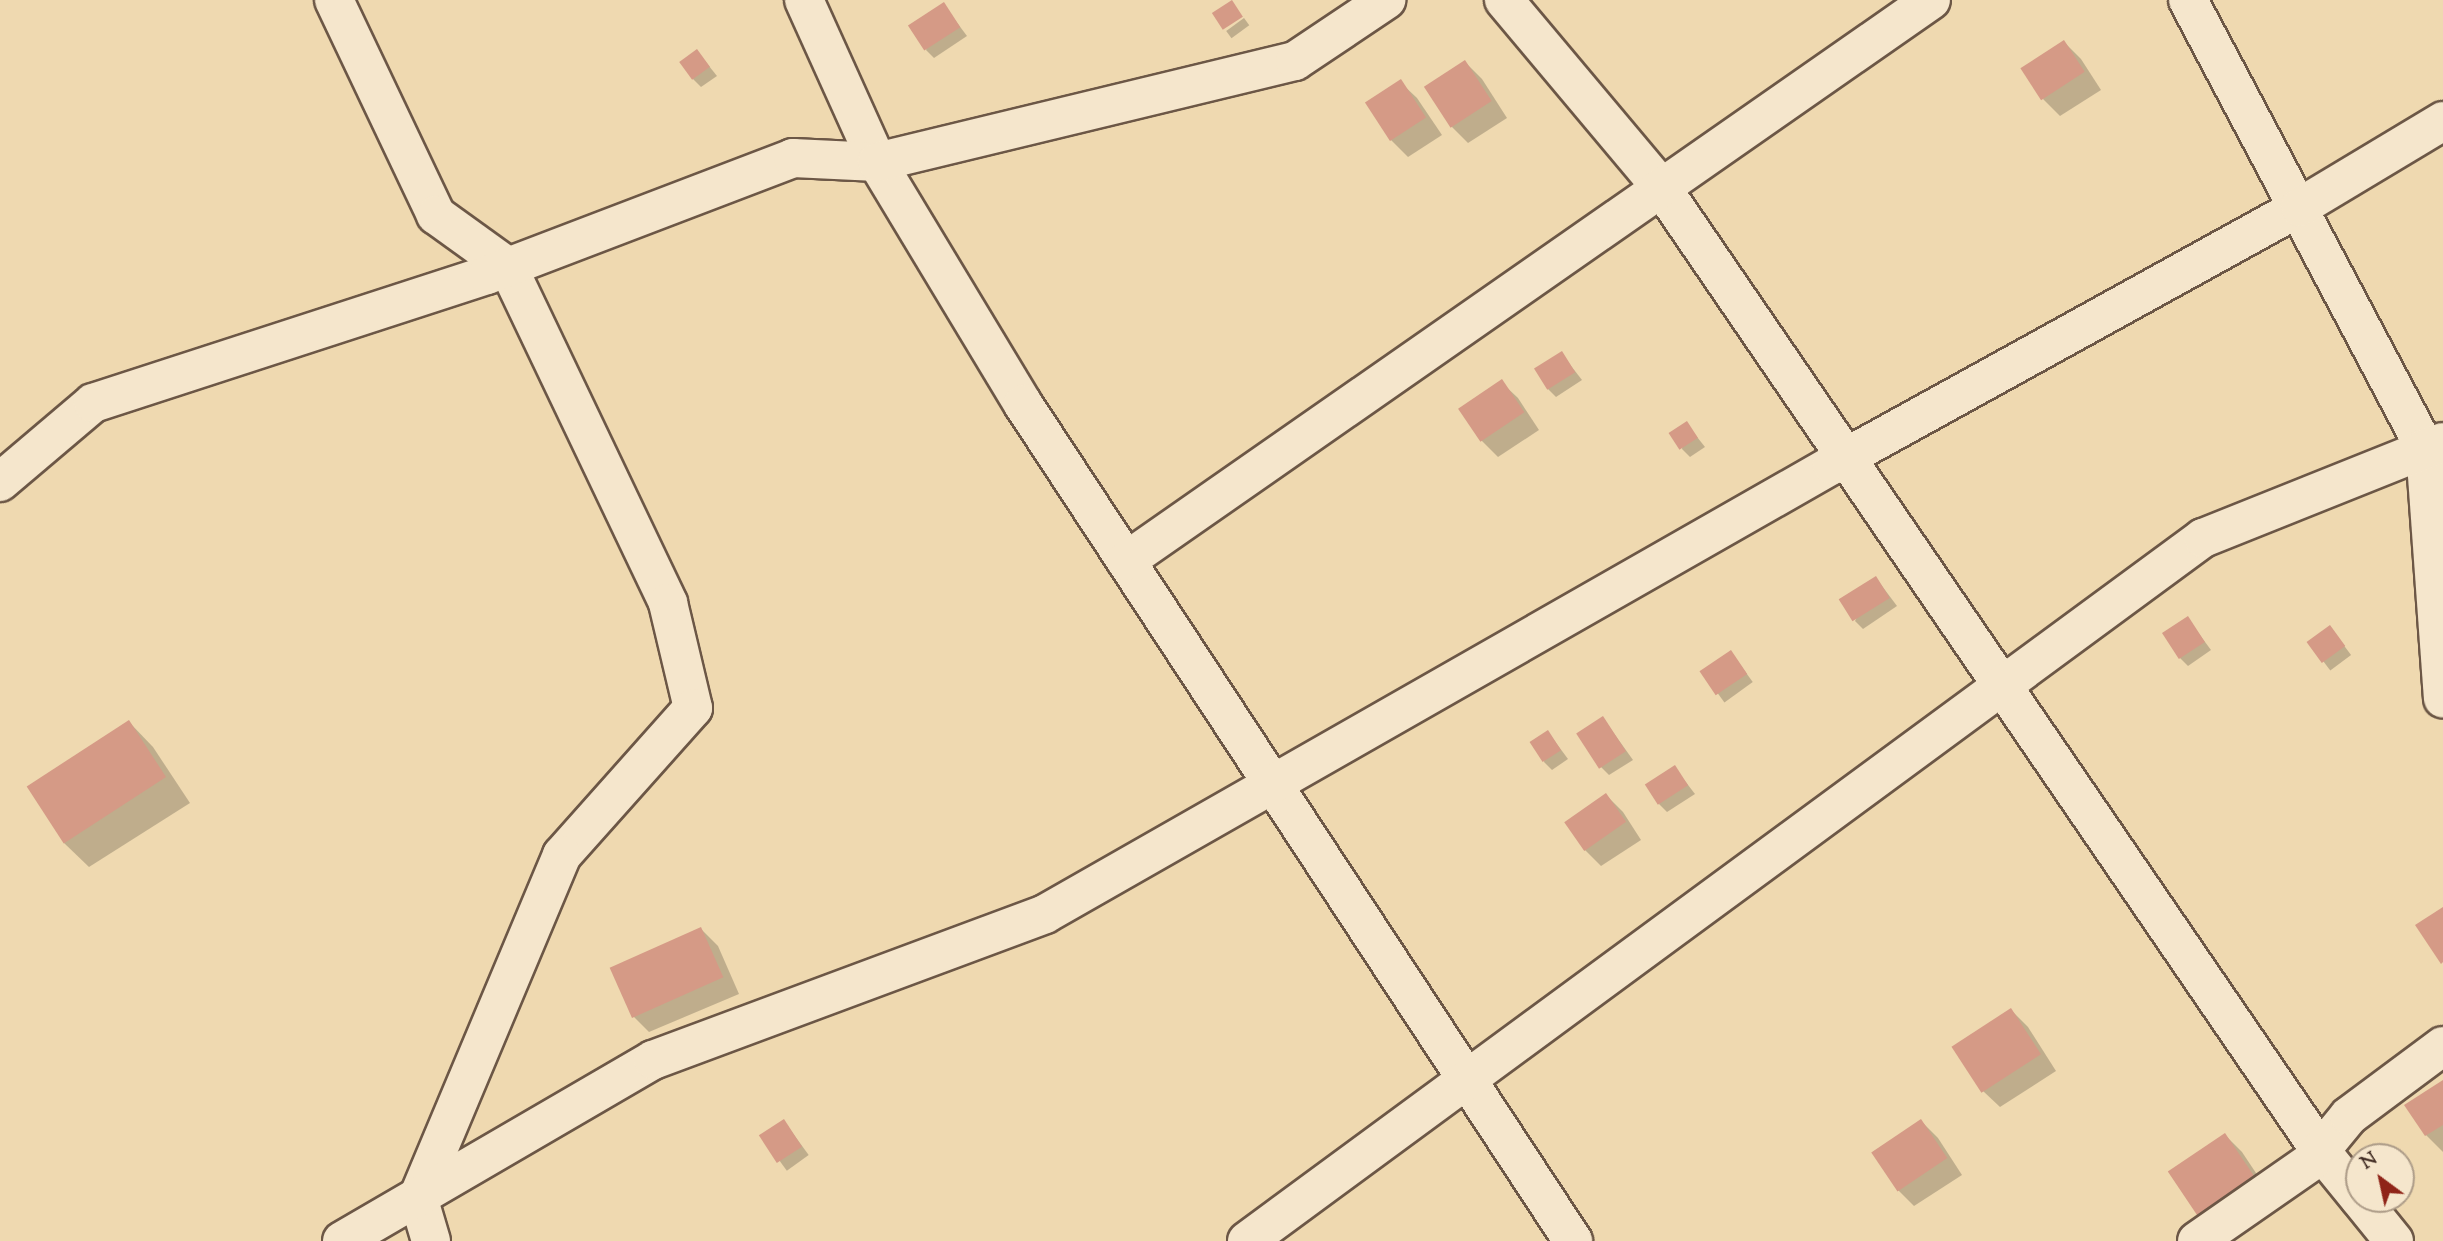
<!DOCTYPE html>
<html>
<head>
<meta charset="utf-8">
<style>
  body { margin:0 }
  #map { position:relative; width:2443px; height:1241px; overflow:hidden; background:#efd9b0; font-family:"Sorts Mill Goudy",serif }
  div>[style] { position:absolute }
  .shadow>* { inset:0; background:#0003; transform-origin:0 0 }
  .building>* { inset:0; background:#d59a86; transform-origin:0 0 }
  .roads { filter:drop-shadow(2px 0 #6c5746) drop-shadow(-2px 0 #6c5746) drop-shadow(0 2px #6c5746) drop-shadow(0 -2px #6c5746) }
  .street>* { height:38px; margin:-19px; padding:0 19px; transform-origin:19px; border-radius:19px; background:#f5e6cc }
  span { translate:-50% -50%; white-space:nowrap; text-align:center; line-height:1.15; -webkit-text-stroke:6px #f5e6cc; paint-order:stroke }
  .north { position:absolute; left:2345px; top:1143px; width:70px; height:70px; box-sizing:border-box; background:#f5e6cc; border:2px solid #ad9c88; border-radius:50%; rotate:327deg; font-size:19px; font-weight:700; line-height:28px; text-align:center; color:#412c23 }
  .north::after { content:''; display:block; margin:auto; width:24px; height:32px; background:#8f2418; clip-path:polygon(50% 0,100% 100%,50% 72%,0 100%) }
</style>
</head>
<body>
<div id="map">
  <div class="shadow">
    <i style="clip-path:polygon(943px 4px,967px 36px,934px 58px,926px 50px)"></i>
    <i style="left:1244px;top:18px;width:9px;height:22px;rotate:54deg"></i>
    <i style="clip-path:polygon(2064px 42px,2081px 59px,2101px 90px,2060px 116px,2043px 99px)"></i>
    <i style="clip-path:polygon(697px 51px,717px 76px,701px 87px,693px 79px)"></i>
    <i style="clip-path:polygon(1465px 62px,1482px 79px,1507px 118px,1468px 143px,1452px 127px)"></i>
    <i style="clip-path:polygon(1400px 82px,1417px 98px,1442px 135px,1408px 157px,1391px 140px,1367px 103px)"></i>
    <i style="clip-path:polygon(1561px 353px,1582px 380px,1556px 397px,1548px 389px)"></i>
    <i style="clip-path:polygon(1501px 382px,1518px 398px,1539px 430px,1498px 457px,1481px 440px)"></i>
    <i style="clip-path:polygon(1686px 423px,1705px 447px,1690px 457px,1682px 449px)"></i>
    <i style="clip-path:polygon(1876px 578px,1897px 606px,1863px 629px,1855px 621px)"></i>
    <i style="clip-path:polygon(2188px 619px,2211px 650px,2188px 666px,2180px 658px)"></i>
    <i style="left:2330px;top:627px;width:35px;height:26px;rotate:53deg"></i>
    <i style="left:1731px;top:652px;width:37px;height:35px;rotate:54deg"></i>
    <i style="clip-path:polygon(1603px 718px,1633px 760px,1609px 775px,1601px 767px)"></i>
    <i style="clip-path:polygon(129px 722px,153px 747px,190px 803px,89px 867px,64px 843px)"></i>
    <i style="clip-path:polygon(1548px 732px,1568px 759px,1552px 770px,1544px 762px)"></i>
    <i style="clip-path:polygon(1675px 768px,1695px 794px,1667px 812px,1659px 804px)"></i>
    <i style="clip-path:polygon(1606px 795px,1623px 812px,1641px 840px,1601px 866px,1584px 849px)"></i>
    <i style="clip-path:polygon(701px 929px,718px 946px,739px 994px,649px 1032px,632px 1015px)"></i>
    <i style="clip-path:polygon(2011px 1010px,2028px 1027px,2056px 1071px,2000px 1107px,1983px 1091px)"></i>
    <i style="clip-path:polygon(2443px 1082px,2443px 1152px,2426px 1135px,2407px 1105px)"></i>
    <i style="left:784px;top:1121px;width:42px;height:27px;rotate:54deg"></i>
    <i style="clip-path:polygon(1921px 1121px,1938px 1138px,1962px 1175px,1914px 1206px,1897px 1189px,1873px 1152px)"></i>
    <i style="clip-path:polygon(2225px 1135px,2242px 1152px,2272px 1197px,2200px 1216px)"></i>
  </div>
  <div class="building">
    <i style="left:1232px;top:0;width:20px;height:24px;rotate:57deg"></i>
    <i style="left:944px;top:2px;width:30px;height:43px;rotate:57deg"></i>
    <i style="left:2064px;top:40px;width:38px;height:52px;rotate:57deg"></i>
    <i style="left:697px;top:49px;width:22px;height:22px;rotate:54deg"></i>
    <i style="left:1465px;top:60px;width:49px;height:49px;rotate:57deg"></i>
    <i style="left:1401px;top:79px;width:46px;height:43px;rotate:57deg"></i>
    <i style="left:1562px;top:351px;width:25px;height:33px;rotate:58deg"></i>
    <i style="left:1502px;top:379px;width:40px;height:53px;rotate:56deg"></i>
    <i style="left:1687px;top:421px;width:20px;height:22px;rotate:57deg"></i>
    <i style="left:1876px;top:576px;width:26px;height:44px;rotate:58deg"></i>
    <i style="left:2188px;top:616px;width:31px;height:31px;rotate:57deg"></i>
    <i style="left:2330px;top:625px;width:26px;height:29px;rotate:54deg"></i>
    <i style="left:1731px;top:650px;width:29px;height:38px;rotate:56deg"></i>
    <i style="left:1603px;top:716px;width:42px;height:32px;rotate:57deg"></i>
    <i style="left:129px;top:720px;width:68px;height:122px;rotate:57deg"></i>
    <i style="left:1548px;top:730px;width:24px;height:22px;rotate:57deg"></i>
    <i style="left:1675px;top:765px;width:24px;height:36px;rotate:57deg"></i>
    <i style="left:1606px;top:793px;width:35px;height:51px;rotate:55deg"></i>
    <i style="clip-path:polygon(2443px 907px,2443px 962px,2441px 964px,2415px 925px)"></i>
    <i style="left:701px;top:927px;width:55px;height:100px;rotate:66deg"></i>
    <i style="left:2011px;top:1008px;width:55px;height:71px;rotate:57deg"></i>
    <i style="clip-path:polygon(2443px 1080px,2443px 1125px,2425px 1136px,2404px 1105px)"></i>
    <i style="left:784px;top:1119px;width:33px;height:30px;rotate:57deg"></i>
    <i style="left:1921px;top:1119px;width:47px;height:60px;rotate:56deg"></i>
    <i style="left:2225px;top:1133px;width:55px;height:69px;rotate:56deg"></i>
  </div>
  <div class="roads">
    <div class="street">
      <i style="left:334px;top:0;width:238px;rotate:64.6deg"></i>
      <i style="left:436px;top:215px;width:89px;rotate:35.8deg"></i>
      <i style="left:508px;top:267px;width:372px;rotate:64.5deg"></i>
      <i style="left:668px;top:603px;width:108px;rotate:76.6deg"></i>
      <i style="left:693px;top:708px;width:197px;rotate:131.7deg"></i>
      <i style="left:562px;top:855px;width:371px;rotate:112.8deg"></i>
      <i style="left:418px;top:1197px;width:46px;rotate:73.5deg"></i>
      <i style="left:804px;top:0;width:178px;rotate:65.7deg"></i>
      <i style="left:877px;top:162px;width:283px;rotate:58.9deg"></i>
      <i style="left:1023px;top:404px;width:1002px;rotate:56.69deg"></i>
      <i style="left:1504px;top:0;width:244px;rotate:50deg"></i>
      <i style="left:1661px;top:187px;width:1167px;rotate:55.62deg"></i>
      <i style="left:2320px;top:1150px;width:62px;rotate:50.9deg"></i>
      <i style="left:2188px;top:0;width:507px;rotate:62.12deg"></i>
      <i style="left:2425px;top:448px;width:251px;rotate:85.9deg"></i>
      <i style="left:0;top:482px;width:122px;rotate:-40.3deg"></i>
      <i style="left:93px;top:403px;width:414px;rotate:-18deg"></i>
      <i style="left:487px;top:275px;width:328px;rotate:-20.9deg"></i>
      <i style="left:793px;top:158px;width:84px;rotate:2.7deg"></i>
      <i style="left:877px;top:162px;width:430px;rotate:-13.6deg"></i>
      <i style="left:1295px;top:61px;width:110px;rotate:-33.8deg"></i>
      <i style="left:1126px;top:561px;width:981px;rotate:-34.87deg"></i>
      <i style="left:2360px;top:1199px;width:54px;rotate:51deg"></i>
      <i style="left:342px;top:1241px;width:360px;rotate:-30.2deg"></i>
      <i style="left:653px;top:1060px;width:418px;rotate:-20.4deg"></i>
      <i style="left:1045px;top:914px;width:906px;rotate:-29.71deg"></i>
      <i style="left:1832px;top:465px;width:534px;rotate:-28.87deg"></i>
      <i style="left:2300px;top:207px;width:167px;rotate:-31deg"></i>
      <i style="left:1247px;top:1241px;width:1187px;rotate:-36.33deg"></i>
      <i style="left:2203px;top:538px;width:258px;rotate:-21.8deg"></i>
      <i style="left:2197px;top:1241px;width:140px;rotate:-34.8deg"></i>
      <i style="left:2312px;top:1161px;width:58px;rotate:-50.6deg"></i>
      <i style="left:2349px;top:1116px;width:117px;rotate:-36.7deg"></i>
    </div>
  </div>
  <div class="north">N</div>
</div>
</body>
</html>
